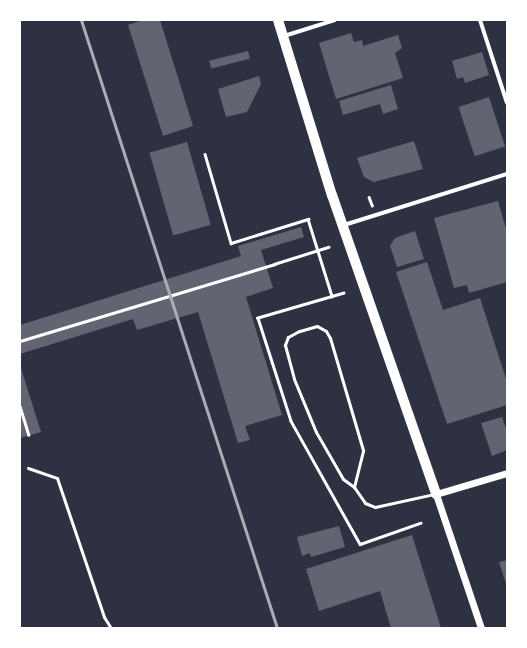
<!DOCTYPE html>
<html>
<head>
<meta charset="utf-8">
<style>
  body { margin:0 }
  #map { position:relative; width:527px; height:648px; overflow:hidden; background:#2d3142; font-family:Quicksand,sans-serif }
  div>[style] { position:absolute }
  .building>* { inset:0; background:#626471; transform-origin:0 0 }
  .path>* { height:2.5px; margin:-1.25px; padding:0 1.25px; transform-origin:1.25px; border-radius:1.25px; background:#fff }
  .service>* { height:3px; margin:-1.5px; padding:0 1.5px; transform-origin:1.5px; border-radius:1.5px; background:#fff }
  .minor>* { height:4px; margin:-2px; padding:0 2px; transform-origin:2px; border-radius:2px; background:#fff }
  .tertiary>* { height:7px; margin:-3.5px; padding:0 3.5px; transform-origin:3.5px; border-radius:3.5px; background:#fff }
  .primary>* { height:10px; margin:-5px; padding:0 5px; transform-origin:5px; border-radius:5px; background:#fff }
  .rail>* { height:3px; margin:-1.5px; padding:0 1.5px; transform-origin:1.5px; border-radius:1.5px; background:#abadb3 }
  span { translate:-50% -50%; white-space:nowrap; text-align:center; line-height:1.15; -webkit-text-stroke:3px #fff; paint-order:stroke }
  .frame { position:absolute; inset:0; border:21px solid #fff; pointer-events:none }
</style>
</head>
<body>
<div id="map">
  <div class="building">
    <i style="clip-path:polygon(143px 20px,160px 20px,193px 126px,163px 136px,128px 25px)"></i>
    <i style="clip-path:polygon(351px 33px,354px 42px,362px 40px,363px 46px,398px 35px,402px 48px,395px 53px,403px 78px,336px 99px,319px 43px)"></i>
    <i style="left:248px;top:51px;width:8px;height:40px;rotate:76deg"></i>
    <i style="clip-path:polygon(482px 52px,489px 75px,465px 83px,463px 77px,457px 79px,452px 61px)"></i>
    <i style="clip-path:polygon(259px 76px,261px 84px,247px 112px,226px 117px,218px 89px)"></i>
    <i style="clip-path:polygon(391px 85px,398px 109px,383px 114px,380px 104px,343px 115px,339px 101px)"></i>
    <i style="left:489px;top:97px;width:52px;height:32px;rotate:72deg"></i>
    <i style="clip-path:polygon(414px 141px,423px 169px,374px 182px,364px 177px,357px 158px)"></i>
    <i style="left:187px;top:142px;width:86px;height:39px;rotate:74deg"></i>
    <i style="clip-path:polygon(498px 201px,507px 232px,507px 282px,469px 293px,467px 285px,454px 288px,434px 218px)"></i>
    <i style="clip-path:polygon(301px 227px,304px 237px,261px 250px,273px 288px,246px 297px,282px 415px,245px 426px,250px 440px,238px 443px,198px 312px,137px 330px,133px 319px,20px 354px,20px 325px,241px 256px,238px 246px)"></i>
    <i style="clip-path:polygon(415px 231px,424px 259px,397px 267px,390px 246px,395px 238px)"></i>
    <i style="clip-path:polygon(427px 262px,443px 310px,480px 298px,507px 382px,507px 405px,447px 424px,396px 272px)"></i>
    <i style="clip-path:polygon(20px 365px,41px 432px,20px 438px)"></i>
    <i style="clip-path:polygon(502px 417px,507px 432px,507px 450px,492px 456px,481px 423px)"></i>
    <i style="clip-path:polygon(339px 526px,345px 547px,311px 557px,310px 553px,302px 556px,297px 537px)"></i>
    <i style="clip-path:polygon(412px 535px,441px 628px,391px 628px,380px 591px,319px 611px,306px 569px)"></i>
    <i style="clip-path:polygon(507px 560px,507px 587px,499px 562px)"></i>
  </div>
  <div class="path">
    <i style="left:205px;top:154px;width:93px;rotate:73.7deg"></i>
    <i style="left:231px;top:243px;width:81px;rotate:-17.3deg"></i>
    <i style="left:308px;top:219px;width:81px;rotate:72.7deg"></i>
    <i style="left:369px;top:197px;width:9px;rotate:69deg"></i>
    <i style="left:274px;top:264px;width:57px;rotate:-17.5deg"></i>
    <i style="left:344px;top:293px;width:90px;rotate:163.8deg"></i>
    <i style="left:258px;top:318px;width:108px;rotate:72.2deg"></i>
    <i style="left:291px;top:421px;width:141px;rotate:60.7deg"></i>
    <i style="left:360px;top:544px;width:64px;rotate:-19.3deg"></i>
    <i style="left:20px;top:341px;width:266px;rotate:-16.8deg"></i>
    <i style="left:20px;top:406px;width:30px;rotate:73deg"></i>
  </div>
  <div class="service">
    <i style="left:28px;top:468px;width:31px;rotate:19deg"></i>
    <i style="left:57px;top:478px;width:147px;rotate:71.3deg"></i>
    <i style="left:104px;top:617px;width:13px;rotate:58deg"></i>
    <i style="left:354px;top:487px;width:38px;rotate:-76deg"></i>
    <i style="left:363px;top:450px;width:117px;rotate:-106.4deg"></i>
    <i style="left:330px;top:338px;width:8px;rotate:-120deg"></i>
    <i style="left:326px;top:331px;width:10px;rotate:-151deg"></i>
    <i style="left:317px;top:326px;width:19px;rotate:164deg"></i>
    <i style="left:299px;top:331px;width:13px;rotate:151deg"></i>
    <i style="left:288px;top:337px;width:9px;rotate:111deg"></i>
    <i style="left:285px;top:345px;width:35px;rotate:75deg"></i>
    <i style="left:294px;top:379px;width:57px;rotate:67.5deg"></i>
    <i style="left:316px;top:432px;width:54px;rotate:60.1deg"></i>
    <i style="left:343px;top:479px;width:14px;rotate:36deg"></i>
    <i style="left:354px;top:487px;width:19px;rotate:55deg"></i>
    <i style="left:365px;top:503px;width:11px;rotate:22deg"></i>
    <i style="left:375px;top:507px;width:60px;rotate:-12.4deg"></i>
  </div>
  <div class="minor">
    <i style="left:480px;top:20px;width:87px;rotate:72deg"></i>
    <i style="left:284px;top:36px;width:53px;rotate:-17.4deg"></i>
    <i style="left:344px;top:225px;width:171px;rotate:-17.4deg"></i>
  </div>
  <div class="tertiary">
    <i style="left:481px;top:628px;width:141px;rotate:-108.6deg"></i>
    <i style="left:436px;top:494px;width:74px;rotate:-16.5deg"></i>
  </div>
  <div class="primary">
    <i style="left:278px;top:20px;width:183px;rotate:72.9deg"></i>
    <i style="left:332px;top:195px;width:317px;rotate:70.8deg"></i>
  </div>
  <div class="rail">
    <i style="left:81px;top:20px;width:639px;rotate:72.13deg"></i>
  </div>
  <div class="frame"></div>
</div>
</body>
</html>
